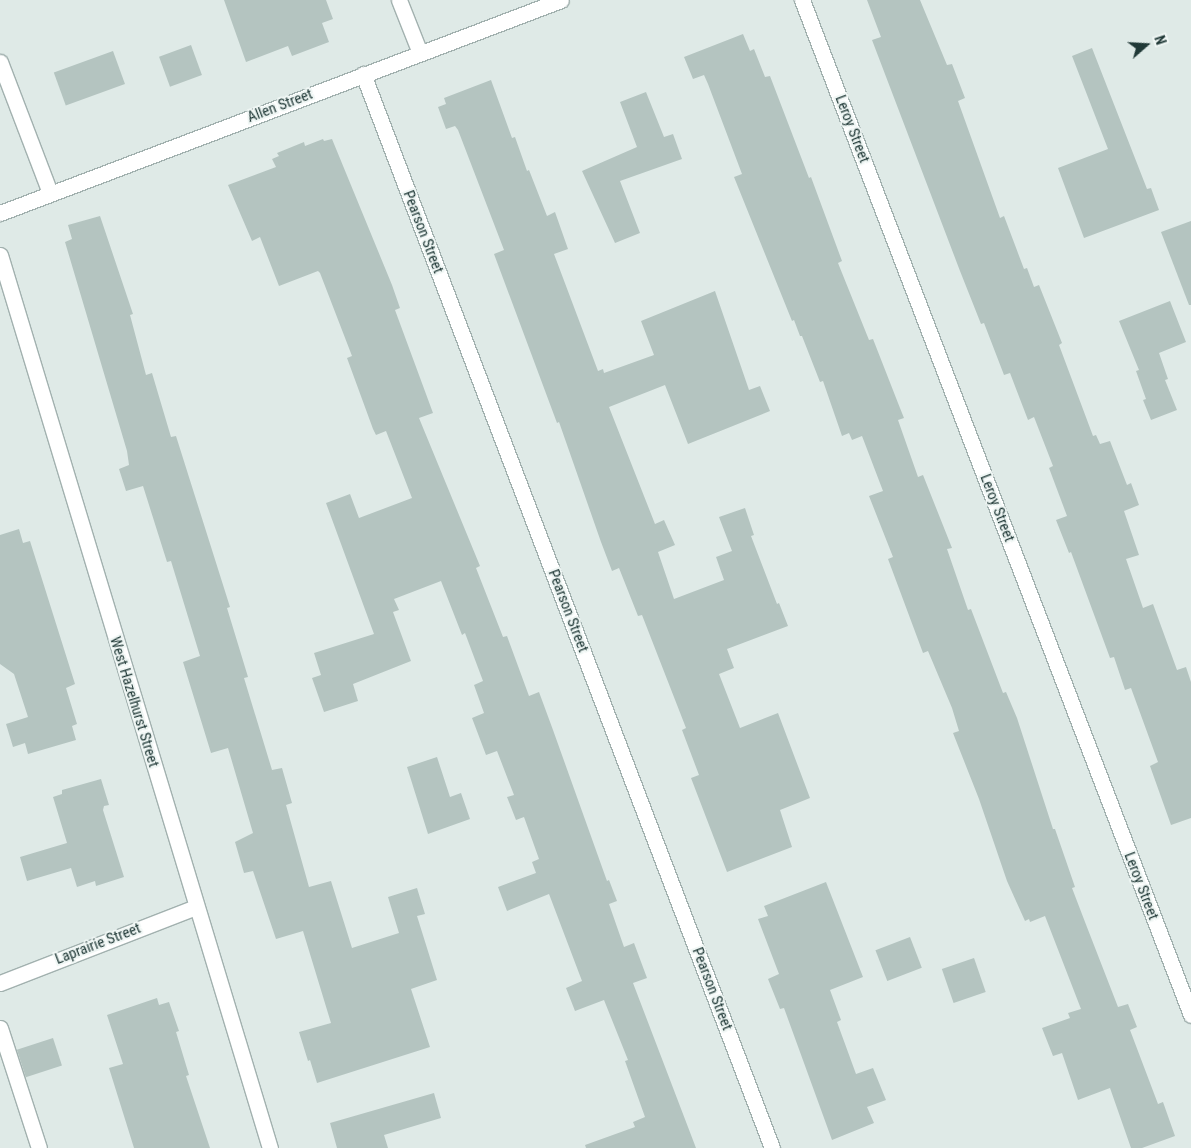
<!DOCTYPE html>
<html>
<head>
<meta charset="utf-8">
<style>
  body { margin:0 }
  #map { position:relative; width:1191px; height:1148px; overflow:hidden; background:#dfeae7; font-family:"Roboto Condensed",sans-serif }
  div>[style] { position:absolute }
  .building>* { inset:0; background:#b4c4c0; transform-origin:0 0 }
  .roads { filter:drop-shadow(1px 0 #a2b1af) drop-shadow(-1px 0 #a2b1af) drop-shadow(0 1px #a2b1af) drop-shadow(0 -1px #a2b1af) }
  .minor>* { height:15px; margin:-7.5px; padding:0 7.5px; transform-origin:7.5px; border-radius:7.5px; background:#fff }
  span { translate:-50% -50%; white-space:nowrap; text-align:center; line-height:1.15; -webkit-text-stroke:4px #eff6f4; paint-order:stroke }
  .street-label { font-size:15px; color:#203937 }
  .north { position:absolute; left:1121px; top:20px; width:50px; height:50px; -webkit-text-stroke:4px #eff6f4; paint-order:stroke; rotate:71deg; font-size:14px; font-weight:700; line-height:20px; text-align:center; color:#203937 }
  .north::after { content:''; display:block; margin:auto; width:18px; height:22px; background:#203937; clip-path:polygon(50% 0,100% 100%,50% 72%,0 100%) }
</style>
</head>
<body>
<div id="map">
  <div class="building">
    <i style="clip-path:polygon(224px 0,326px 0,333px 19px,322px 23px,329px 42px,292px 56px,288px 46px,246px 62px)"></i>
    <i style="clip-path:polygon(867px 0,920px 0,947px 65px,952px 64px,965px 98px,958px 101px,1000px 218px,1004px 216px,1024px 269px,1027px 268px,1034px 287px,1039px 285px,1062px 343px,1059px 345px,1093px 436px,1096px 435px,1100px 444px,1110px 441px,1127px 485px,1131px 483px,1139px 505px,1124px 511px,1139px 555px,1126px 559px,1143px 608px,1153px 604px,1177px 670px,1186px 667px,1191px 682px,1191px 818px,1171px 825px,1150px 766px,1158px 762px,1131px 688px,1125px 690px,1114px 657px,1110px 658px,1071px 552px,1069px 553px,1056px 520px,1067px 516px,1049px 468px,1053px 466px,1034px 417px,1028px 420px,1010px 373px,1004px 375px,984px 323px,981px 324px,960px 271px,872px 40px,881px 37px)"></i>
    <i style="clip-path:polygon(743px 34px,750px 51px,754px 49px,765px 77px,770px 76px,809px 178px,811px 177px,842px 261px,838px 263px,869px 340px,873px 339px,898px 403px,904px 418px,898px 420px,918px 477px,923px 475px,952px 548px,947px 549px,968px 610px,971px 609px,1003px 693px,1006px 692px,1017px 718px,1053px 829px,1055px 829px,1075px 887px,1072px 888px,1085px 922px,1118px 1007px,1128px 1004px,1137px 1027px,1130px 1030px,1158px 1104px,1163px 1102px,1175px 1136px,1142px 1148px,1131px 1148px,1110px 1088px,1078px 1100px,1062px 1053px,1053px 1056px,1042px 1028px,1070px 1018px,1068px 1013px,1081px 1009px,1045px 916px,1030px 922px,1029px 919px,1025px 921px,1007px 881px,979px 799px,953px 733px,959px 731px,952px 708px,928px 651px,923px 653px,888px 559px,893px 557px,869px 496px,883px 491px,862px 436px,852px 440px,849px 433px,842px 436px,823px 381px,820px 382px,802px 336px,800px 336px,794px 320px,792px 321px,734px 177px,742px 174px,708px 84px,704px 75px,693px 79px,684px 57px)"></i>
    <i style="left:191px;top:45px;width:32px;height:34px;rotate:70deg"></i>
    <i style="clip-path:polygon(1092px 48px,1147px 189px,1151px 188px,1159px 210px,1084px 238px,1058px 168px,1108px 149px,1072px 56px)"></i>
    <i style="left:113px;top:51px;width:35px;height:63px;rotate:70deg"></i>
    <i style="clip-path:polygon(491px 80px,512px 138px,515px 137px,527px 171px,529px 170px,547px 216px,555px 212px,568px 249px,554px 254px,598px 371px,603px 369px,604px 373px,654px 355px,641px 321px,715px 291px,749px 390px,760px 386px,770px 411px,688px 444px,665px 385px,609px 407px,655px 524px,664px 520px,675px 545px,658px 552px,674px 599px,724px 580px,716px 557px,732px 551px,719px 517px,745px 508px,754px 535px,751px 536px,777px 604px,779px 603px,788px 626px,727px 649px,734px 668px,719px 674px,740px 728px,778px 713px,810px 798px,780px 810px,792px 847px,727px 872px,691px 778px,699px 775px,682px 730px,686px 728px,642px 615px,638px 616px,619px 568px,612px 571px,601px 542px,559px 422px,557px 423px,494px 254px,504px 250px,458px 130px,455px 126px,446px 129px,438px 107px,446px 104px,444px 98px)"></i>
    <i style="clip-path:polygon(646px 92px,664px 137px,673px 134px,682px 159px,620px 181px,640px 233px,615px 243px,582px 171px,637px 147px,620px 102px)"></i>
    <i style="clip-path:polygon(323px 139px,324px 141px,332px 139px,392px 285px,400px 308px,395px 310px,433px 413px,419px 418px,480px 566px,476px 568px,503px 637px,507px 636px,529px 696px,539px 692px,553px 730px,607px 881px,609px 880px,617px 901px,609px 904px,624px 947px,634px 943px,647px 978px,633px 983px,696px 1148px,586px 1148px,585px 1145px,635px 1127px,633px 1122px,645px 1117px,625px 1061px,628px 1060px,604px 1000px,575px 1011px,566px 988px,582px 981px,549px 894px,507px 911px,498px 887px,536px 873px,532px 862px,539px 859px,524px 817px,516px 820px,507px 797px,514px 795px,497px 751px,486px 755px,472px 718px,484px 713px,474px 685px,483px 681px,465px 633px,462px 635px,441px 581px,394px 599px,399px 610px,393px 612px,411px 661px,353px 684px,358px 701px,324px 712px,312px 678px,321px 675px,314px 653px,374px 634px,326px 503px,350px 494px,359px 518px,412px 498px,386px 431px,376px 435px,373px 429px,347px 358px,352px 356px,320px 273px,318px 271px,279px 286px,260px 237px,252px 241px,228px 185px,276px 167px,272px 159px,279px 156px,277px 153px,304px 142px,305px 146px)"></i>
    <i style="clip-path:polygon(100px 216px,133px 314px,130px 315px,146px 375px,152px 373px,171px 437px,176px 436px,230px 607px,227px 608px,248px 677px,244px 678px,272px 770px,282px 768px,292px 803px,286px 805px,309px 887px,331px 881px,352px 948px,399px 933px,388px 897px,417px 888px,425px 914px,417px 916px,437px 980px,411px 989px,430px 1047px,317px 1083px,310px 1060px,308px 1061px,299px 1032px,331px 1023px,303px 931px,276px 939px,253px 871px,244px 873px,235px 842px,253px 833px,228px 748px,211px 753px,183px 662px,200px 656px,171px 561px,167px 562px,143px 486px,126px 491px,119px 469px,129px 465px,127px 451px,65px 242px,72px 239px,68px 225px)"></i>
    <i style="clip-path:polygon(1191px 221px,1191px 305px,1189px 305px,1161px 232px)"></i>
    <i style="clip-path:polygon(1170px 301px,1186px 342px,1159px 353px,1168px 379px,1165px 380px,1177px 410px,1151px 420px,1143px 400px,1146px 399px,1136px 371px,1139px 370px,1119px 321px)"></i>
    <i style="clip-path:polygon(19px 529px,23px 543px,30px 541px,75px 684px,66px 688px,77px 724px,72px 726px,76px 740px,28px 754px,25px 743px,13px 747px,6px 724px,28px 717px,14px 674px,0 664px,0 535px)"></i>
    <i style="clip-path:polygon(437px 757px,450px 797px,461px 793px,470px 819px,428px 834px,407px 767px)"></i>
    <i style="clip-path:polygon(101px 779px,109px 805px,104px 806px,103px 810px,124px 877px,96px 886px,95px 881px,77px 887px,71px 868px,27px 881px,20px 857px,67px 843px,53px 797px,62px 794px,62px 790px)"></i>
    <i style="clip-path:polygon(826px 882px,863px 977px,830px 990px,841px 1020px,837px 1022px,856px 1074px,873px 1068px,886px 1100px,867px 1107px,874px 1123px,832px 1140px,784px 1008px,780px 1009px,768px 979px,779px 974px,758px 919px,768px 916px,764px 906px)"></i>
    <i style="left:910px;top:937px;width:33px;height:37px;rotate:69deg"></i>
    <i style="left:974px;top:958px;width:36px;height:34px;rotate:71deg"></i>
    <i style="clip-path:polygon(157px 998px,159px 1005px,169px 1002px,179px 1031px,176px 1032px,189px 1075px,186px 1076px,210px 1148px,134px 1148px,109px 1068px,123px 1064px,107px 1015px)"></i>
    <i style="left:53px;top:1038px;width:29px;height:38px;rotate:72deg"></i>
    <i style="clip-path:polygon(434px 1093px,441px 1118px,384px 1135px,388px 1148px,337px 1148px,330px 1123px)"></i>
  </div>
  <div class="roads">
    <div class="minor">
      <i style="left:399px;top:0;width:57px;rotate:68.4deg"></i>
      <i style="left:802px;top:0;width:1087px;rotate:69.03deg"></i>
      <i style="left:0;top:62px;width:140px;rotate:69.1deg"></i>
      <i style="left:363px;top:74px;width:1149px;rotate:69.15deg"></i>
      <i style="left:0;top:213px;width:600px;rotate:-20.79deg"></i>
      <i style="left:0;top:255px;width:933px;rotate:73.18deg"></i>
      <i style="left:0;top:983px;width:210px;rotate:-21.2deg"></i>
      <i style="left:0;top:1028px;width:126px;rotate:72deg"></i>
    </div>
  </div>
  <div class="street-label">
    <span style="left:280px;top:106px;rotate:-21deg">Allen Street</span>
    <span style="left:852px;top:129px;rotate:69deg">Leroy Street</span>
    <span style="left:423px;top:232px;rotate:69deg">Pearson Street</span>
    <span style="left:997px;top:508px;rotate:69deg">Leroy Street</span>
    <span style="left:568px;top:611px;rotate:69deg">Pearson Street</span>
    <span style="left:134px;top:702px;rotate:73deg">West Hazelhurst Street</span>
    <span style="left:1141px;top:886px;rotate:69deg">Leroy Street</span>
    <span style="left:98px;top:944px;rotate:-21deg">Laprairie Street</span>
    <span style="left:712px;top:989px;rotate:69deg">Pearson Street</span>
  </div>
  <div class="north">N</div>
</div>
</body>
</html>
